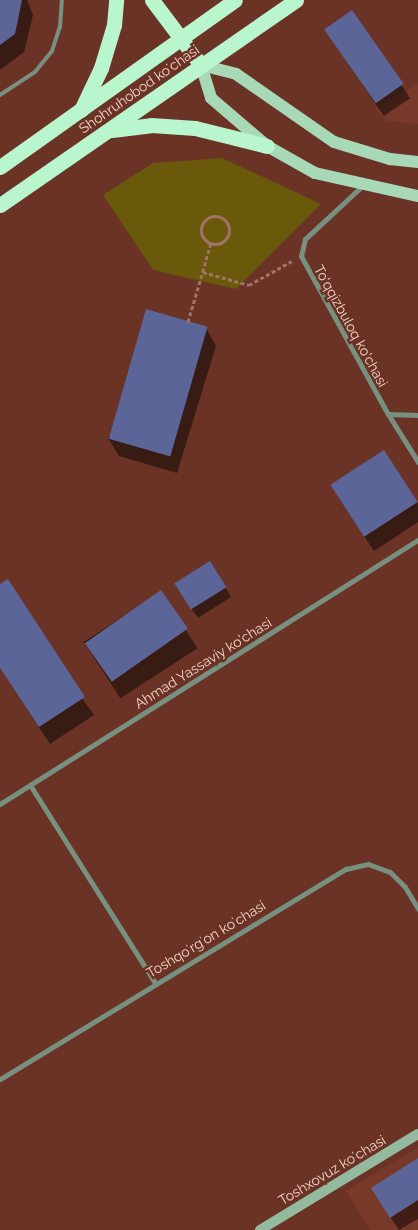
<!DOCTYPE html>
<html>
<head>
<meta charset="utf-8">
<style>
  body { margin:0 }
  #map { position:relative; width:418px; height:1230px; overflow:hidden; background:#6a3325; font-family:Raleway,sans-serif }
  div>[style] { position:absolute }
  .built>* { inset:0; background:#78392a }
  .green>* { inset:0; background:#6a590b }
  .shadow>* { inset:0; background:#0007; transform-origin:0 0 }
  .building>* { inset:0; background:#5b6598; transform-origin:0 0 }
  .path>* { height:3px; margin-top:-1.5px; transform-origin:0; background:repeating-linear-gradient(90deg,#a17266 0 4px,transparent 0 6.5px) }
  .path>.ring { margin:-1.5px; padding:0; box-sizing:content-box; background:none; border:3px solid #a17266; border-radius:50% }
  .lane>* { height:4px; margin:-2px; padding:0 2px; transform-origin:2px; border-radius:2px; background:#78907f }
  .street>* { height:5px; margin:-2.5px; padding:0 2.5px; transform-origin:2.5px; border-radius:2.5px; background:#78907f }
  .secondary>* { height:10px; margin:-5px; padding:0 5px; transform-origin:5px; border-radius:5px; background:#93b99f }
  .primary>* { height:12px; margin:-6px; padding:0 6px; transform-origin:6px; border-radius:6px; background:#a7d9b7 }
  .highway>* { height:15px; margin:-7.5px; padding:0 7.5px; transform-origin:7.5px; border-radius:7.5px; background:#b9f6cd }
  span { translate:-50% -50%; white-space:nowrap; text-align:center; line-height:1.15; -webkit-text-stroke:5px #6a3325; paint-order:stroke }
  .street-label { font-size:14px; color:#f7d4cb }
</style>
</head>
<body>
<div id="map">
  <div class="built">
    <i style="clip-path:polygon(418px 84px,418px 124px,386px 121px,375px 108px)"></i>
    <i style="clip-path:polygon(418px 1147px,418px 1230px,371px 1230px,346px 1191px)"></i>
  </div>
  <div class="green">
    <i style="clip-path:polygon(222px 158px,321px 204px,236px 289px,153px 270px,103px 195px,153px 163px)"></i>
  </div>
  <div class="shadow">
    <i style="clip-path:polygon(0 0,27px 0,33px 15px,24px 52px,0 70px)"></i>
    <i style="left:352px;top:12px;width:104px;height:32px;rotate:56deg"></i>
    <i style="clip-path:polygon(206px 328px,216px 346px,177px 473px,119px 456px,108px 438px)"></i>
    <i style="clip-path:polygon(384px 451px,418px 503px,418px 522px,374px 551px,340px 500px)"></i>
    <i style="clip-path:polygon(0 585px,94px 715px,50px 744px,0 668px)"></i>
    <i style="clip-path:polygon(225px 587px,231px 597px,198px 618px,182px 595px)"></i>
    <i style="left:161px;top:592px;width:67px;height:92px;rotate:57deg"></i>
    <i style="clip-path:polygon(418px 1159px,418px 1219px,399px 1230px,381px 1203px)"></i>
  </div>
  <div class="building">
    <i style="clip-path:polygon(0 0,22px 0,15px 34px,0 45px)"></i>
    <i style="left:352px;top:10px;width:90px;height:34px;rotate:55deg"></i>
    <i style="left:146px;top:309px;width:64px;height:135px;rotate:16deg"></i>
    <i style="left:384px;top:450px;width:62px;height:64px;rotate:57deg"></i>
    <i style="left:210px;top:561px;width:31px;height:42px;rotate:58deg"></i>
    <i style="clip-path:polygon(8px 579px,85px 697px,39px 727px,0 668px,0 584px)"></i>
    <i style="left:161px;top:590px;width:47px;height:93px;rotate:55deg"></i>
    <i style="clip-path:polygon(418px 1158px,418px 1200px,390px 1218px,371px 1188px)"></i>
  </div>
  <div class="path">
    <i class="ring" style="left:201px;top:216px;width:25px;height:25px"></i>
    <i style="left:203px;top:272px;width:48px;rotate:15.8deg"></i>
    <i style="left:249px;top:285px;width:49px;rotate:-29.2deg"></i>
    <i style="left:188px;top:322px;width:82px;rotate:-73.8deg"></i>
  </div>
  <div class="lane">
    <i style="left:0;top:95px;width:42px;rotate:-33.3deg"></i>
    <i style="left:35px;top:72px;width:27px;rotate:-51deg"></i>
    <i style="left:52px;top:51px;width:25px;rotate:-72deg"></i>
    <i style="left:60px;top:27px;width:27px;rotate:-86deg"></i>
  </div>
  <div class="street">
    <i style="left:362px;top:186px;width:78px;rotate:137.1deg"></i>
    <i style="left:305px;top:239px;width:17px;rotate:103deg"></i>
    <i style="left:301px;top:256px;width:180px;rotate:61.2deg"></i>
    <i style="left:388px;top:414px;width:57px;rotate:58deg"></i>
    <i style="left:388px;top:414px;width:30px;rotate:2deg"></i>
    <i style="left:30px;top:785px;width:234px;rotate:57.7deg"></i>
    <i style="left:0;top:804px;width:494px;rotate:-32.3deg"></i>
    <i style="left:0;top:1079px;width:405px;rotate:-31.3deg"></i>
    <i style="left:346px;top:869px;width:23px;rotate:-13deg"></i>
    <i style="left:368px;top:864px;width:23px;rotate:20deg"></i>
    <i style="left:390px;top:872px;width:21px;rotate:45deg"></i>
    <i style="left:405px;top:887px;width:26px;rotate:59deg"></i>
  </div>
  <div class="secondary">
    <i style="left:260px;top:1230px;width:185px;rotate:-31.3deg"></i>
  </div>
  <div class="primary">
    <i style="left:201px;top:65px;width:34px;rotate:73deg"></i>
    <i style="left:211px;top:98px;width:74px;rotate:40.6deg"></i>
    <i style="left:267px;top:146px;width:55px;rotate:29.4deg"></i>
    <i style="left:315px;top:173px;width:106px;rotate:12.6deg"></i>
    <i style="left:201px;top:65px;width:36px;rotate:14deg"></i>
    <i style="left:236px;top:74px;width:119px;rotate:34.8deg"></i>
    <i style="left:334px;top:142px;width:59px;rotate:16.9deg"></i>
    <i style="left:390px;top:159px;width:28px;rotate:6deg"></i>
  </div>
  <div class="highway">
    <i style="left:152px;top:0;width:81px;rotate:53deg"></i>
    <i style="left:81px;top:110px;width:47px;rotate:-64.5deg"></i>
    <i style="left:101px;top:68px;width:45px;rotate:-73.2deg"></i>
    <i style="left:114px;top:25px;width:25px;rotate:-85deg"></i>
    <i style="left:112px;top:130px;width:39px;rotate:-7deg"></i>
    <i style="left:151px;top:125px;width:44px;rotate:3.9deg"></i>
    <i style="left:195px;top:128px;width:74px;rotate:14deg"></i>
    <i style="left:0;top:167px;width:288px;rotate:-35.4deg"></i>
    <i style="left:0;top:205px;width:360px;rotate:-34.7deg"></i>
  </div>
  <div class="street-label">
    <span style="left:139px;top:89px;rotate:-35deg">Shohruhobod koʻchasi</span>
    <span style="left:351px;top:326px;rotate:61deg">To'qqizbuloq ko'chasi</span>
    <span style="left:203px;top:663px;rotate:-32deg">Ahmad Yassaviy ko'chasi</span>
    <span style="left:206px;top:939px;rotate:-31deg">Toshqoʻrgʻon koʻchasi</span>
    <span style="left:332px;top:1170px;rotate:-31deg">Toshxovuz koʻchasi</span>
  </div>
</div>
</body>
</html>
